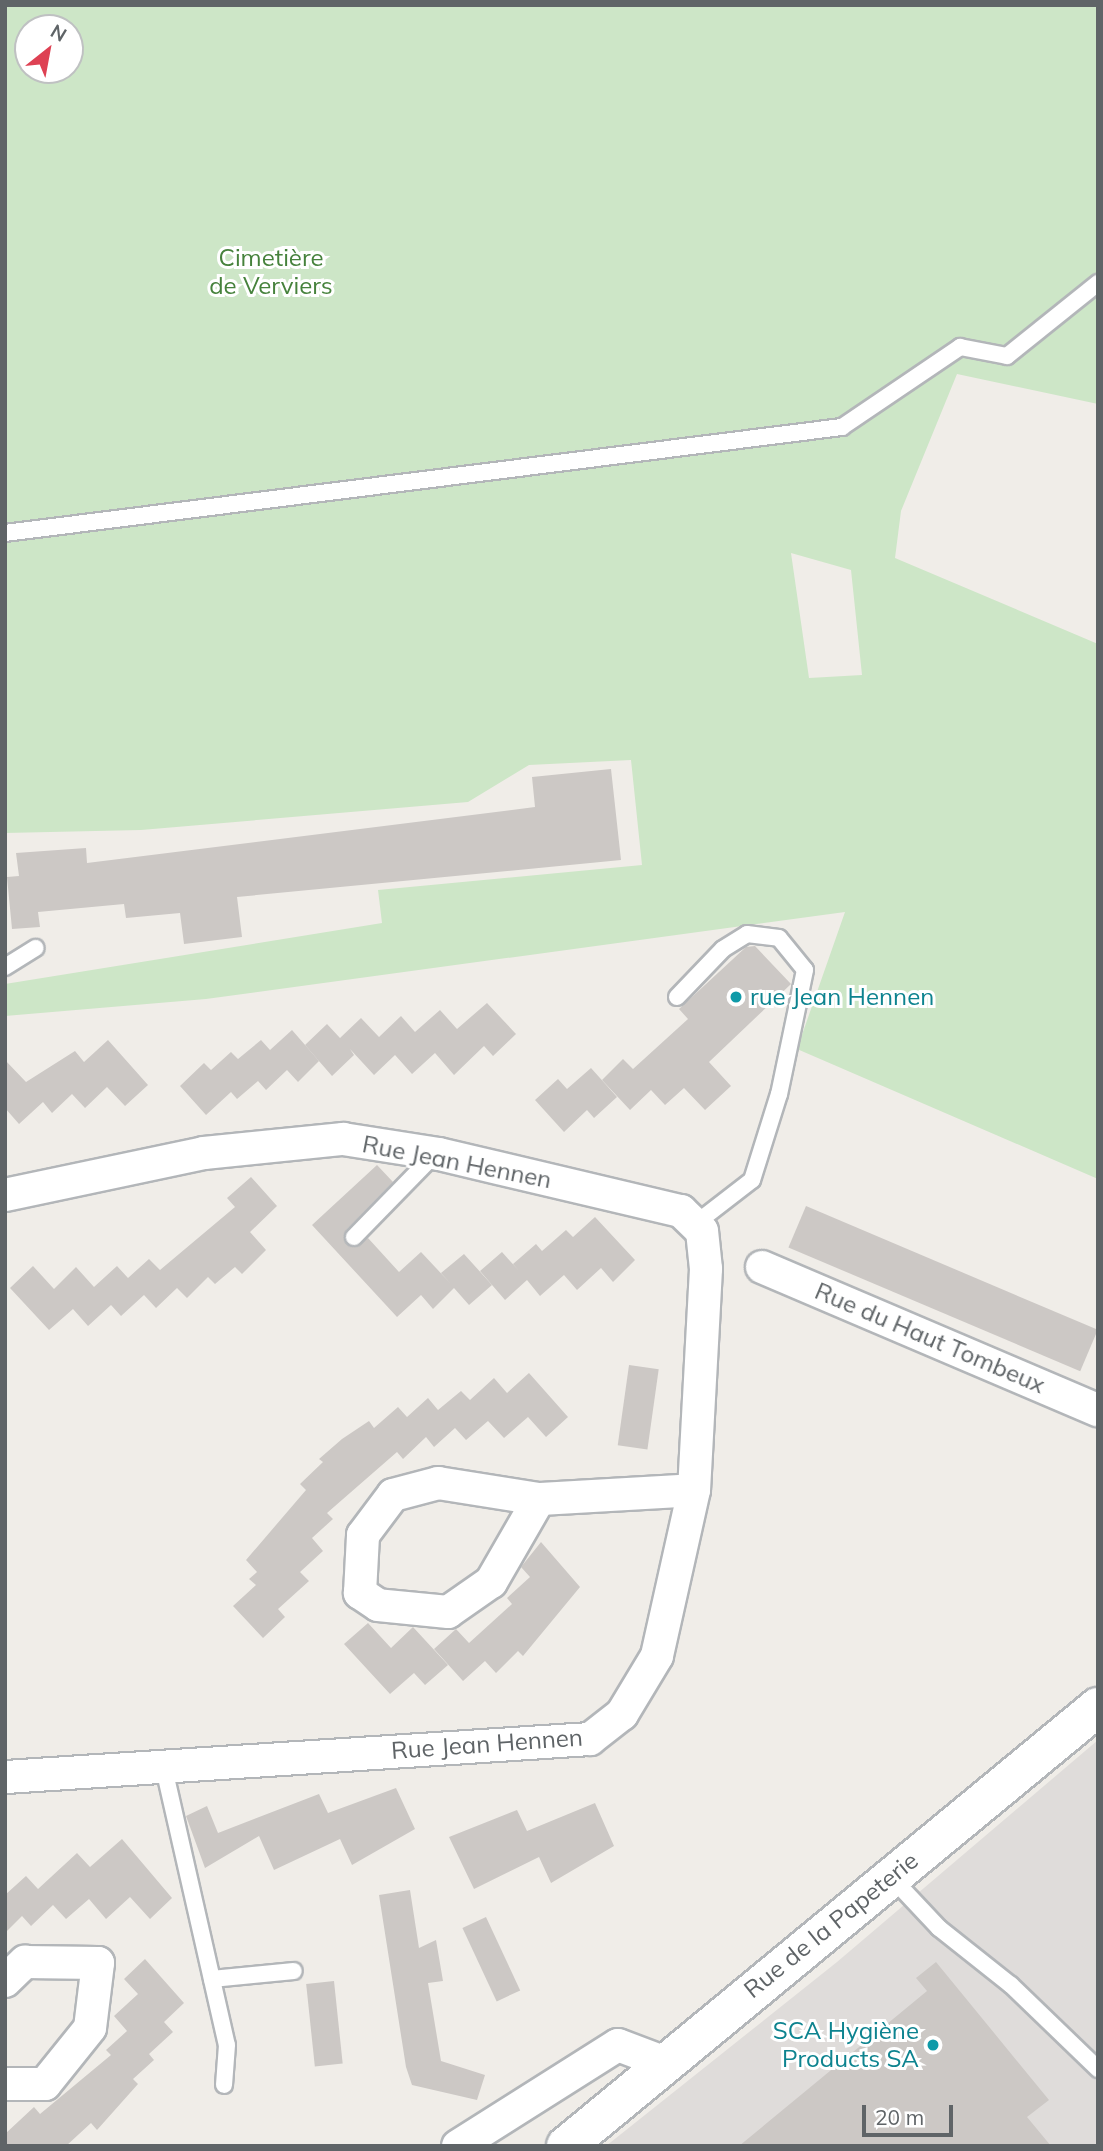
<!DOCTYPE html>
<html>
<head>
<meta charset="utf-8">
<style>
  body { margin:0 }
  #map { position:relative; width:1103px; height:2151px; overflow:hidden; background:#f0ede8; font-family:Mulish,sans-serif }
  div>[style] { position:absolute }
  .industrial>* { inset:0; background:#dfdcda }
  .green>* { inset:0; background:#cde6c7 }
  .building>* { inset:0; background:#ccc8c5; transform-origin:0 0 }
  .roads { filter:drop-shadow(2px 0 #b3b6b9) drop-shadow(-2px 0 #b3b6b9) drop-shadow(0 2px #b3b6b9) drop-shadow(0 -2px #b3b6b9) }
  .service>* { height:16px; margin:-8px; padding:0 8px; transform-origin:8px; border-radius:8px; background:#fff }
  .minor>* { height:32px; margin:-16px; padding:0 16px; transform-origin:16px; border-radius:16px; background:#fff }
  .secondary>* { height:38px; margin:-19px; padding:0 19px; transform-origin:19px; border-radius:19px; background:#fff }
  .dots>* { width:19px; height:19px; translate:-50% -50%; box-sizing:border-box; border:4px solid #fff; border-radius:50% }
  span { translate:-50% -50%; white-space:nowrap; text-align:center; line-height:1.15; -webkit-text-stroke:6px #fff; paint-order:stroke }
  .park-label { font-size:24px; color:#46823c }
  .culture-label { font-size:24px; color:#0d838f }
  .left { translate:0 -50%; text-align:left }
  .right { translate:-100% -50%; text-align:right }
  .street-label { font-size:24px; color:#5f6467 }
  .frame { position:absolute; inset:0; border:7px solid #5f6467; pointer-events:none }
  .north { position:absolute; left:14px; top:14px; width:70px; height:70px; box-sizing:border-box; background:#fff; border:2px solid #bfc1c2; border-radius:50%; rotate:31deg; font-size:19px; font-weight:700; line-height:28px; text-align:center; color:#5f6467 }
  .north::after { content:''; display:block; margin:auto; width:24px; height:32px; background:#de4153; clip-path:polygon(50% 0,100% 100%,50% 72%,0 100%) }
  .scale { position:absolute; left:862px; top:2105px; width:91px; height:32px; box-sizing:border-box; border:4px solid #5f6467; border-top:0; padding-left:9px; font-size:21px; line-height:24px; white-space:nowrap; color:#5f6467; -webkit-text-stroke:5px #fff; paint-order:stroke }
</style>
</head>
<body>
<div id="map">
  <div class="industrial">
    <i style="clip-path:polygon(1098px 1740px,1098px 2146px,606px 2146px,837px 1962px)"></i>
  </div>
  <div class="green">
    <i style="clip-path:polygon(evenodd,5px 5px,1098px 5px,1098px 404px,957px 374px,901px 511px,895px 558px,1098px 644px,1098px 1179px,797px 1049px,845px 912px,206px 999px,5px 1016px,5px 984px,382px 923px,378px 890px,642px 865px,631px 760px,529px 765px,468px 802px,141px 830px,5px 833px,5px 5px,28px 28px,70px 28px,70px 70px,28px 70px,28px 28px,5px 5px,791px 553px,851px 570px,862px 675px,809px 678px,791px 553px)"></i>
  </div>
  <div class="building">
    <i style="clip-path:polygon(611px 769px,621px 860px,237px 897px,242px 937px,184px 944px,180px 913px,126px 918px,124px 904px,38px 912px,40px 927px,12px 929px,7px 877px,19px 876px,16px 853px,86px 848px,87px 863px,535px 807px,532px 777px)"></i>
    <i style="clip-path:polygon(755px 946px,791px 984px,709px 1062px,731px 1086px,705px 1110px,684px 1088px,665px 1105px,651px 1090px,630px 1110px,602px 1080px,623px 1059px,633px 1069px,688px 1019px,679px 1009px,746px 947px)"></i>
    <i style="clip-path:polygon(487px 1003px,516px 1034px,493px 1056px,484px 1046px,454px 1075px,435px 1053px,412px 1074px,395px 1055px,374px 1075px,350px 1049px,354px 1055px,332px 1076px,305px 1045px,327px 1024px,340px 1038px,361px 1018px,379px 1037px,401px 1016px,415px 1032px,440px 1010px,457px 1029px)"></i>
    <i style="clip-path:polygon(292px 1030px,319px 1061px,298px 1082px,287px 1070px,266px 1090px,258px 1081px,237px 1099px,231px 1092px,206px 1115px,180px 1086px,204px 1063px,211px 1070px,231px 1052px,238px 1059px,261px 1040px,270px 1050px)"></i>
    <i style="clip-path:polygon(108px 1040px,148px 1085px,125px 1106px,107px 1087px,85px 1108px,72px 1094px,52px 1113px,43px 1102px,19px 1124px,5px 1108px,5px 1060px,26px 1082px,75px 1051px,84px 1062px)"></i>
    <i style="clip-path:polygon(591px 1068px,617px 1097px,594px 1118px,587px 1110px,564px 1132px,535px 1100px,558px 1079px,567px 1089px)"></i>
    <i style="clip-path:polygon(377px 1165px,393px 1182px,346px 1230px,346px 1244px,356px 1247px,368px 1238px,399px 1272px,421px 1252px,451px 1284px,441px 1273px,464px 1254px,492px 1285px,469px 1305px,454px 1288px,433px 1309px,421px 1295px,397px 1317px,312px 1225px)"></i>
    <i style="clip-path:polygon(251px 1177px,277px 1206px,250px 1232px,266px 1250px,242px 1274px,235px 1267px,215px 1284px,208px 1277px,187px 1298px,177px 1288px,156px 1308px,144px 1295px,121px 1316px,111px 1305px,88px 1326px,73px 1309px,49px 1330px,10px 1288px,33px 1266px,54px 1289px,76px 1267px,94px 1287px,117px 1266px,128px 1278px,149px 1259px,160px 1270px,235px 1207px,227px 1198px)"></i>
    <i style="left:806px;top:1206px;width:317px;height:45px;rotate:23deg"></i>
    <i style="clip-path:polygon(595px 1217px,635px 1260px,613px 1282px,601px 1268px,577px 1290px,564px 1275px,540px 1296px,527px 1280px,505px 1300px,480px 1271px,502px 1252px,520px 1272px,513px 1264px,536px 1244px,542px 1251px,566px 1230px,573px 1237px)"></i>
    <i style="left:629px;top:1365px;width:30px;height:81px;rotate:8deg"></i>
    <i style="clip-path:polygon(529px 1373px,568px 1417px,546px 1437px,528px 1417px,504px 1438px,488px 1421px,466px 1440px,455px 1428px,434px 1447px,426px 1437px,403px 1459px,397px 1452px,327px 1513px,333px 1519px,312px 1538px,323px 1551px,300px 1572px,309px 1581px,278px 1609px,285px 1617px,263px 1638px,233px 1606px,256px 1585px,249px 1579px,257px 1572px,246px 1560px,306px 1490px,300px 1484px,323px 1462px,319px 1459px,342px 1439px,369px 1421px,374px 1428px,398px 1407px,407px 1417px,428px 1398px,438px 1410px,461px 1391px,470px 1400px,494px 1378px,507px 1393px)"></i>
    <i style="clip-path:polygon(541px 1542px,580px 1587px,523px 1656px,518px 1651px,496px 1673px,485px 1661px,463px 1681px,434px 1649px,456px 1629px,469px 1643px,512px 1604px,507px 1598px,530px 1577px,521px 1567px)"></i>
    <i style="clip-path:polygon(368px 1623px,391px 1648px,413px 1627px,448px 1665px,425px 1685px,414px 1673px,390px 1694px,344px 1644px)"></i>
    <i style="clip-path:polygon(396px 1788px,415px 1829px,352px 1865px,340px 1839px,274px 1870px,259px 1836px,205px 1868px,186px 1816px,207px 1806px,218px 1833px,319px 1794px,328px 1813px)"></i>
    <i style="clip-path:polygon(595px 1803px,614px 1846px,551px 1883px,539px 1857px,474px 1889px,449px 1837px,517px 1810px,527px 1831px)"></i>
    <i style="clip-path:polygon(122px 1839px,172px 1898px,150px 1919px,130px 1897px,106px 1919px,89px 1899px,66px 1919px,53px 1905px,31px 1926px,22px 1916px,5px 1933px,5px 1895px,26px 1876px,38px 1889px,77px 1853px,90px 1867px)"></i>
    <i style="clip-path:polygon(410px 1890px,419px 1948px,436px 1940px,443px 1981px,428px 1983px,441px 2061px,485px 2075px,477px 2100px,412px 2085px,406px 2067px,379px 1895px)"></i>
    <i style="left:486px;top:1917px;width:81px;height:26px;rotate:65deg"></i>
    <i style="clip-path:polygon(145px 1959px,184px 2003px,164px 2022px,173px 2032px,149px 2054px,154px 2060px,133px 2079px,138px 2084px,97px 2130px,91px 2123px,66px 2146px,5px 2146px,5px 2134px,34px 2107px,40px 2114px,111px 2055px,106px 2050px,127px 2031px,114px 2016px,138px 1994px,124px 1979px)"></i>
    <i style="clip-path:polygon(936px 1962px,1049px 2100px,1027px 2117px,1051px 2146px,739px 2146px,927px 1991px,916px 1978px)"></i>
    <i style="left:334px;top:1981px;width:83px;height:28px;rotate:84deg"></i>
  </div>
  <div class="roads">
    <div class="service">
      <i style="left:5px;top:533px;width:844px;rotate:-7.22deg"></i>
      <i style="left:842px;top:427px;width:143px;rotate:-34.1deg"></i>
      <i style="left:960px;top:347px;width:48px;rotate:10.8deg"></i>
      <i style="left:1007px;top:356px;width:117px;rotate:-38.7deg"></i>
      <i style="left:5px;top:967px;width:36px;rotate:-32deg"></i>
      <i style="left:677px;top:997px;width:66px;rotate:-46.2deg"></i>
      <i style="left:723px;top:949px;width:28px;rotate:-32deg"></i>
      <i style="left:747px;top:934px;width:32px;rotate:7deg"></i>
      <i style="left:779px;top:938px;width:41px;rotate:50.9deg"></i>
      <i style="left:805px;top:970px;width:127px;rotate:101.8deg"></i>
      <i style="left:779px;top:1094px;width:90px;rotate:107.4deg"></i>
      <i style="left:752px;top:1180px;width:72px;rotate:142.3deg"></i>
      <i style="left:354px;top:1237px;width:116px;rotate:-45.7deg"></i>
      <i style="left:163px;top:1764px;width:288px;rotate:77.2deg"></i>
      <i style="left:227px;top:2045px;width:40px;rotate:94.3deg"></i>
      <i style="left:892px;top:1878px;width:69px;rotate:46.8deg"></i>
      <i style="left:939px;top:1928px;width:92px;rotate:38.4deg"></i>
      <i style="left:1011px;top:1985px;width:121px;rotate:44deg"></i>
      <i style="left:212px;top:1979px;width:82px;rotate:-5.6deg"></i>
    </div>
    <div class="minor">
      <i style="left:5px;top:1195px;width:203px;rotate:-11.9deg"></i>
      <i style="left:204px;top:1153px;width:140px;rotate:-5.8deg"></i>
      <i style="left:343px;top:1139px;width:97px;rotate:8.9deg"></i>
      <i style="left:439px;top:1154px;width:249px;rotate:13.3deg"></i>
      <i style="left:681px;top:1211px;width:29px;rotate:44deg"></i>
      <i style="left:702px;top:1231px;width:38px;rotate:84deg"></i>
      <i style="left:706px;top:1269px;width:221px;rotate:93.1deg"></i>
      <i style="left:694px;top:1490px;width:170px;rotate:102.6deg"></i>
      <i style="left:657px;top:1656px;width:68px;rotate:121.1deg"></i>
      <i style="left:622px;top:1714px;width:41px;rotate:142deg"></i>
      <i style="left:590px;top:1739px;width:586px;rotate:176.28deg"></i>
      <i style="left:762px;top:1267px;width:365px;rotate:23.1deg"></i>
      <i style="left:539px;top:1499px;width:96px;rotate:120deg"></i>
      <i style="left:491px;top:1582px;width:52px;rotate:145.1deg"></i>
      <i style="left:448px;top:1612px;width:70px;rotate:-174.3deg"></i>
      <i style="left:378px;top:1605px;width:22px;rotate:-146deg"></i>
      <i style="left:360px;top:1593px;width:58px;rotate:-87deg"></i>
      <i style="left:363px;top:1535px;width:50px;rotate:-53.1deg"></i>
      <i style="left:393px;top:1495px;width:47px;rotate:-14.9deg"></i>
      <i style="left:438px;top:1483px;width:102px;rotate:9deg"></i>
      <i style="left:539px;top:1499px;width:155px;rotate:-3.3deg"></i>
      <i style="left:5px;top:1981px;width:28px;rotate:-44deg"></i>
      <i style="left:25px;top:1962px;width:73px;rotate:0.8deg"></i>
      <i style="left:98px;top:1963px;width:65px;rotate:97deg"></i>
      <i style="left:90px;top:2028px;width:72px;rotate:128.8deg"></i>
      <i style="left:45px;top:2084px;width:40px;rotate:180deg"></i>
      <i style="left:458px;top:2146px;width:189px;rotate:-32.3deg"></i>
      <i style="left:618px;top:2045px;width:48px;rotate:20.7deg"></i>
    </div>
    <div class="secondary">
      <i style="left:566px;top:2146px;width:690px;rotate:-39.53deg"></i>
    </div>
  </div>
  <div class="dots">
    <i style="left:736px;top:997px;background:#0f9aa8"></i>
    <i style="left:933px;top:2045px;background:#0f9aa8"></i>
  </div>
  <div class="park-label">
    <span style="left:271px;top:272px">Cimetière<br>de Verviers</span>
  </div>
  <div class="culture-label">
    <span class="left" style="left:750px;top:997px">rue Jean Hennen</span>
    <span class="right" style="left:919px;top:2045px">SCA Hygiène<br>Products SA</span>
  </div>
  <div class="street-label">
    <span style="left:457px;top:1162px;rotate:11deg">Rue Jean Hennen</span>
    <span style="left:930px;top:1338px;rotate:23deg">Rue du Haut Tombeux</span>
    <span style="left:487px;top:1744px;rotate:-4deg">Rue Jean Hennen</span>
    <span style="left:831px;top:1925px;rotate:-39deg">Rue de la Papeterie</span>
  </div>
  <div class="frame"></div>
  <div class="north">N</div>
  <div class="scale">20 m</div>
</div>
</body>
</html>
